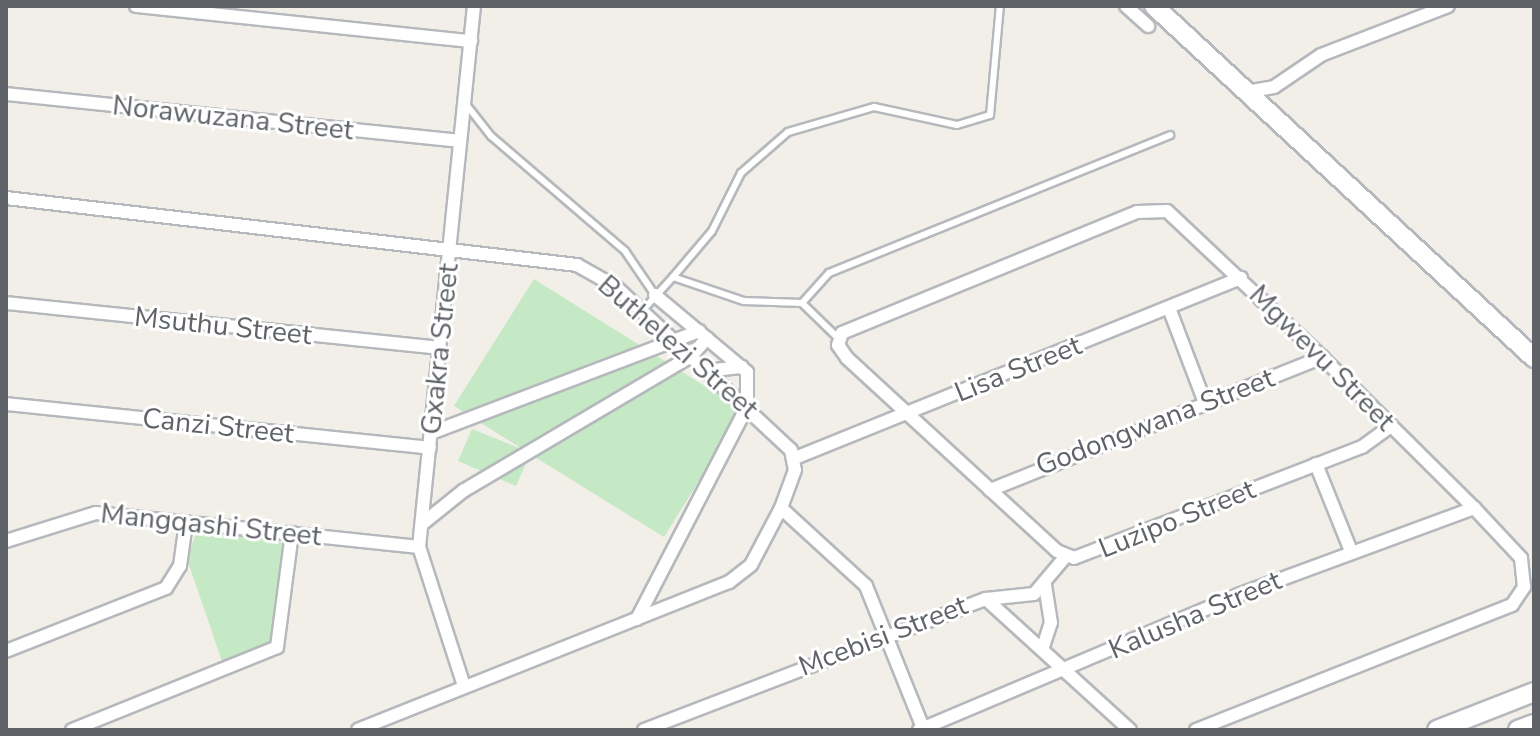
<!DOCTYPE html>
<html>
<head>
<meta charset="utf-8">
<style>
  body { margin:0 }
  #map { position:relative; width:1540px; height:736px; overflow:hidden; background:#f1efe8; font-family:"Nunito Sans",sans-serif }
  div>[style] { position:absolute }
  .green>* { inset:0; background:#c5e8c5 }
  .roads { filter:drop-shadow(2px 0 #b5b8bc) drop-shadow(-2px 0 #b5b8bc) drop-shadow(0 2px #b5b8bc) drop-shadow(0 -2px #b5b8bc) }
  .service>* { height:6px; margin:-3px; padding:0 3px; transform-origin:3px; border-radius:3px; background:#fff }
  .minor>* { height:12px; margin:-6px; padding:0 6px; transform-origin:6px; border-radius:6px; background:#fff }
  .secondary>* { height:18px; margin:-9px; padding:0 9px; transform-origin:9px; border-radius:9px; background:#fff }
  span { translate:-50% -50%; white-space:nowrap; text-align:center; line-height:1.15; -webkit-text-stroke:6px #fff; paint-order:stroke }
  .street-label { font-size:28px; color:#5f6368 }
  .frame { position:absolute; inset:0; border:8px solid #5f6368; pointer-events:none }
</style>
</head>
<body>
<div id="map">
  <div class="green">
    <i style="clip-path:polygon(534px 279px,743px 410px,664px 537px,530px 454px,516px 486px,458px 461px,472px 429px,524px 450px,454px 406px)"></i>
    <i style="clip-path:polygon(197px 530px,276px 538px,285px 546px,274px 643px,223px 664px,187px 559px)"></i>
  </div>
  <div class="roads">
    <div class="service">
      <i style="left:465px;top:103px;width:42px;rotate:51.8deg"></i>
      <i style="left:491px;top:136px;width:177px;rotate:40.6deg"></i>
      <i style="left:625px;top:251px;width:53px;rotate:55.7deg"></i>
      <i style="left:673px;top:277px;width:60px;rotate:-49.7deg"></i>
      <i style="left:712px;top:231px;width:65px;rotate:-63.4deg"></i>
      <i style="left:741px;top:173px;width:62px;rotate:-41.1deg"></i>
      <i style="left:788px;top:132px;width:90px;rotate:-16.2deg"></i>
      <i style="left:874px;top:107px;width:85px;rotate:12.2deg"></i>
      <i style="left:957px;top:125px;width:34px;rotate:-17deg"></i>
      <i style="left:990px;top:115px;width:109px;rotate:-84.8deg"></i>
      <i style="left:802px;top:303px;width:40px;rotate:-48deg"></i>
      <i style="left:829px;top:273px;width:368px;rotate:-22deg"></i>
      <i style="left:642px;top:311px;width:46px;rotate:-47.6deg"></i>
      <i style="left:673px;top:277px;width:75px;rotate:18.7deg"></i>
      <i style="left:744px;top:301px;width:58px;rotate:2deg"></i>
      <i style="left:802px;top:303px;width:52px;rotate:44.2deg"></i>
    </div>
    <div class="minor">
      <i style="left:136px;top:6px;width:337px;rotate:6deg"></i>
      <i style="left:1126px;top:6px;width:30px;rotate:42deg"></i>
      <i style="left:1246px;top:92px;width:28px;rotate:-10deg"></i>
      <i style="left:1274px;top:87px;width:57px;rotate:-34.2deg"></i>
      <i style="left:1321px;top:55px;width:136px;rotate:-21.1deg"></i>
      <i style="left:6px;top:94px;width:456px;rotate:5.9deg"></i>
      <i style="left:6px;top:198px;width:575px;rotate:6.69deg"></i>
      <i style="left:577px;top:265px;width:45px;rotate:29.4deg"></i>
      <i style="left:616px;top:287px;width:239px;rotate:43deg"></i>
      <i style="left:791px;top:450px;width:20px;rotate:79deg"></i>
      <i style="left:795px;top:470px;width:40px;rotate:110.2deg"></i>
      <i style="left:781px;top:508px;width:64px;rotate:117.8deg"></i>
      <i style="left:751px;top:565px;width:28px;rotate:142deg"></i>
      <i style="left:729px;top:582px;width:399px;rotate:158.3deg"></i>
      <i style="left:6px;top:303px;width:436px;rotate:5.9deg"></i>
      <i style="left:1169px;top:308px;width:102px;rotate:69.2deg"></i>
      <i style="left:707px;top:371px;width:35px;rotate:-7deg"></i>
      <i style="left:6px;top:404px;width:426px;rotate:5.9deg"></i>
      <i style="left:431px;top:433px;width:287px;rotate:-20.8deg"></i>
      <i style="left:795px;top:458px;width:481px;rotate:-22deg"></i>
      <i style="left:1316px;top:464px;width:94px;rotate:68.1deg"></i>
      <i style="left:990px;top:490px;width:358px;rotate:-21.8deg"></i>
      <i style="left:781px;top:508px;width:115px;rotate:42.5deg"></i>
      <i style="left:866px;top:586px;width:153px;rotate:68.1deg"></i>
      <i style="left:422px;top:524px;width:53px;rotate:-38.8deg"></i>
      <i style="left:463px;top:491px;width:265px;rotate:-30.6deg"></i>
      <i style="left:691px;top:356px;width:24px;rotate:-48deg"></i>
      <i style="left:6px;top:541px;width:94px;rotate:-17.3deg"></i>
      <i style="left:96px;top:513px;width:325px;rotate:6deg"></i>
      <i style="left:986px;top:599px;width:48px;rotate:-5.9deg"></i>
      <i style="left:1034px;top:594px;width:50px;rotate:-49.9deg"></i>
      <i style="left:637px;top:619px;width:239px;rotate:-62.6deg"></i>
      <i style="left:747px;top:407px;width:35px;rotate:-90deg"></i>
      <i style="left:747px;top:372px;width:120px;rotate:-140.1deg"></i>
      <i style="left:1043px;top:647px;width:25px;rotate:-72deg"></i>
      <i style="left:1051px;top:623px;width:38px;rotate:-99deg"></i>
      <i style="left:6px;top:651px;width:172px;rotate:-21.5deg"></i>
      <i style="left:166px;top:588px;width:26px;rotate:-58deg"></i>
      <i style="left:180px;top:566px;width:43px;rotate:-82.1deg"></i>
      <i style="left:464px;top:686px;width:146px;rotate:-107.9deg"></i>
      <i style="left:419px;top:547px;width:544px;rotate:-84.2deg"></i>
      <i style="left:72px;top:730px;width:221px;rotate:-22deg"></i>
      <i style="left:277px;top:647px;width:115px;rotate:-82.5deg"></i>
      <i style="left:644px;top:730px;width:366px;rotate:-21deg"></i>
      <i style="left:986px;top:599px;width:195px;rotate:42.3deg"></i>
      <i style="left:919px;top:730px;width:346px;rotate:-22.9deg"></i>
      <i style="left:1238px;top:595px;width:252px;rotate:-20.2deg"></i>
      <i style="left:1196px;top:730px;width:340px;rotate:-21.6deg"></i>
      <i style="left:1512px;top:605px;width:22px;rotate:-56deg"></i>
      <i style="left:1524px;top:587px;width:29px;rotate:-96deg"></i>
      <i style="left:1521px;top:558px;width:69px;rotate:-133.2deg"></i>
      <i style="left:1474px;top:508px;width:214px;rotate:-135.2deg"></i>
      <i style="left:1322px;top:357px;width:213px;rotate:-136.7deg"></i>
      <i style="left:1167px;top:211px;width:30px;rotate:178deg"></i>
      <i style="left:1137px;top:212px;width:319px;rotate:157.7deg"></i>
      <i style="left:842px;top:333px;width:13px;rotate:108deg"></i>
      <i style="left:838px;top:345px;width:16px;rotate:55deg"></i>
      <i style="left:847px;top:358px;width:285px;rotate:42.6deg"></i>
      <i style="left:1057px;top:551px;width:18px;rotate:22deg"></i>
      <i style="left:1074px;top:558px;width:309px;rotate:-21.1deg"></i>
      <i style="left:1362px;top:447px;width:36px;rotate:-36deg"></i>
    </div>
    <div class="secondary">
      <i style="left:1154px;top:6px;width:518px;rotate:42.81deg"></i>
      <i style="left:1437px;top:730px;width:104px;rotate:-21.4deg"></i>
      <i style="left:1518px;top:730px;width:17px;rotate:-21deg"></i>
    </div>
  </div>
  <div class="street-label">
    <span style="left:233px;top:118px;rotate:6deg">Norawuzana Street</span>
    <span style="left:223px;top:326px;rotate:6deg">Msuthu Street</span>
    <span style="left:678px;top:347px;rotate:41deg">Buthelezi Street</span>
    <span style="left:440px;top:349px;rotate:-84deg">Gxakra Street</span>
    <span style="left:1322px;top:358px;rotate:45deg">Mgwevu Street</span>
    <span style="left:1018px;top:369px;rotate:-22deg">Lisa Street</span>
    <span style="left:1155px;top:422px;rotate:-21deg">Godongwana Street</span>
    <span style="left:218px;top:426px;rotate:6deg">Canzi Street</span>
    <span style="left:1177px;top:519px;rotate:-22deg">Luzipo Street</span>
    <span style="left:211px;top:525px;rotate:6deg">Mangqashi Street</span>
    <span style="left:1195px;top:615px;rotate:-23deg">Kalusha Street</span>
    <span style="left:883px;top:636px;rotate:-21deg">Mcebisi Street</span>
  </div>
  <div class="frame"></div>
</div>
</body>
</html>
